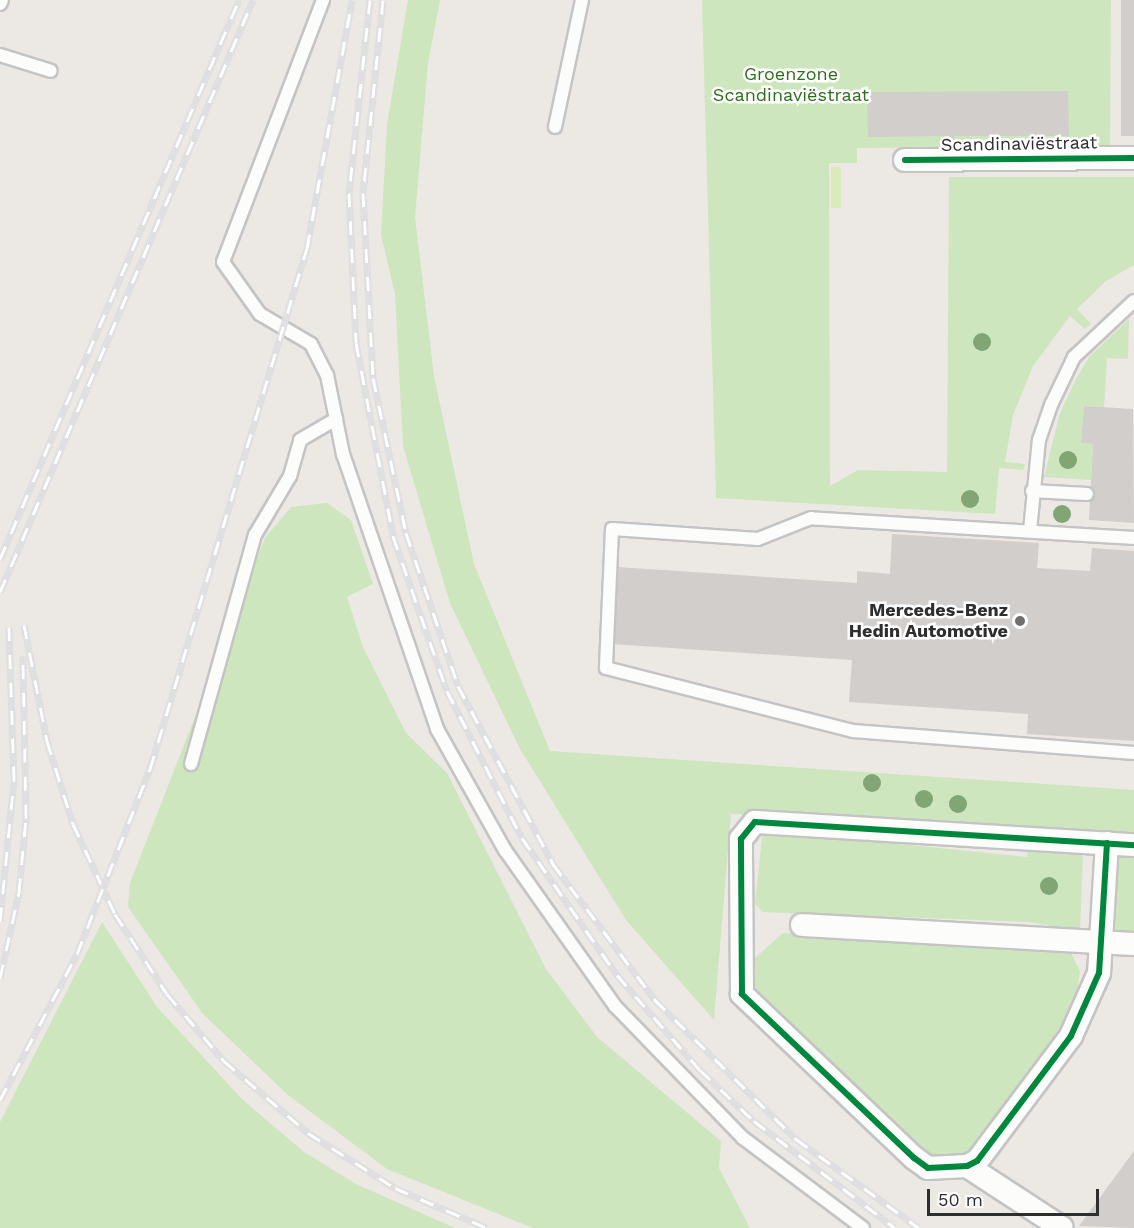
<!DOCTYPE html>
<html>
<head>
<meta charset="utf-8">
<style>
  body { margin:0 }
  #map { position:relative; width:1134px; height:1228px; overflow:hidden; background:#ece8e4; font-family:"Work Sans",sans-serif }
  div>[style] { position:absolute }
  .green>* { inset:0; background:#cee6be }
  .pitch>* { inset:0; background:#d9eabb; transform-origin:0 0 }
  .building>* { inset:0; background:#d1cecb; transform-origin:0 0 }
  .roads { filter:drop-shadow(2px 0 #c5c4c5) drop-shadow(-2px 0 #c5c4c5) drop-shadow(0 2px #c5c4c5) drop-shadow(0 -2px #c5c4c5) }
  .lane>* { height:12px; margin:-6px; padding:0 6px; transform-origin:6px; border-radius:6px; background:#fcfcfb }
  .street>* { height:22px; margin:-11px; padding:0 11px; transform-origin:11px; border-radius:11px; background:#fcfcfb }
  .rail>* { height:7px; margin-top:-3.5px; transform-origin:0; background:repeating-linear-gradient(90deg,#fff 0 14px,#dfdfe1 0 28px); box-sizing:border-box; border-block:2px solid #dfdfe1 }
  .cycleway>* { height:6px; margin:-3px; padding:0 3px; transform-origin:3px; border-radius:3px; background:#00873e }
  .trees>* { width:18px; height:18px; margin:-9px; border-radius:50%; background:#82a575 }
  .dots>* { width:16px; height:16px; translate:-50% -50%; box-sizing:border-box; border:3px solid #fff; border-radius:50% }
  span { translate:-50% -50%; white-space:nowrap; text-align:center; line-height:1.15; -webkit-text-stroke:5px #fff; paint-order:stroke }
  .park-label { font-size:18px; color:#2c6e1b }
  .street-label { font-size:18px; color:#2e2e2e }
  .poi-label { font-size:18px; color:#2e2e2e; font-weight:700 }
  .right { translate:-100% -50%; text-align:right }
  .scale { position:absolute; left:927px; top:1189px; width:172px; height:27px; box-sizing:border-box; border:3px solid #2e2e2e; border-top:0; padding-left:8px; font-size:18px; line-height:21px; white-space:nowrap; color:#2e2e2e; -webkit-text-stroke:4px #fff; paint-order:stroke }
</style>
</head>
<body>
<div id="map">
  <div class="green">
    <i style="clip-path:polygon(408px 0,440px 0,428px 63px,415px 217px,434px 376px,474px 564px,550px 751px,1134px 790px,1134px 832px,731px 814px,714px 1020px,626px 920px,520px 749px,450px 603px,403px 446px,395px 294px,381px 235px,387px 125px)"></i>
    <i style="clip-path:polygon(702px 0,1111px 0,1110px 146px,857px 148px,857px 163px,829px 163px,830px 486px,858px 470px,947px 472px,949px 177px,1134px 177px,1134px 265px,1106px 281px,1077px 309px,1091px 324px,1085px 329px,1070px 316px,1033px 366px,1013px 415px,1005px 462px,1025px 464px,1023px 470px,999px 468px,995px 514px,716px 498px)"></i>
    <i style="clip-path:polygon(1129px 319px,1128px 359px,1107px 358px,1104px 407px,1084px 406px,1081px 443px,1093px 444px,1091px 480px,1044px 477px,1060px 413px,1075px 381px,1089px 357px)"></i>
    <i style="clip-path:polygon(327px 503px,351px 520px,373px 584px,347px 597px,363px 647px,406px 733px,447px 773px,546px 969px,597px 1037px,721px 1141px,719px 1168px,750px 1228px,533px 1228px,387px 1169px,288px 1095px,203px 1014px,128px 907px,130px 883px,265px 538px,291px 507px)"></i>
    <i style="clip-path:polygon(772px 831px,1027px 857px,1028px 848px,1083px 853px,1080px 931px,1029px 922px,763px 912px,755px 904px,762px 837px)"></i>
    <i style="clip-path:polygon(1118px 856px,1134px 857px,1134px 936px,1115px 934px)"></i>
    <i style="clip-path:polygon(102px 922px,157px 1007px,243px 1100px,304px 1152px,356px 1184px,455px 1228px,0 1228px,0 1122px)"></i>
    <i style="clip-path:polygon(783px 933px,1069px 949px,1080px 971px,1075px 1010px,968px 1155px,929px 1160px,754px 993px,754px 959px)"></i>
  </div>
  <div class="pitch">
    <i style="left:831px;top:167px;width:10px;height:41px"></i>
  </div>
  <div class="building">
    <i style="left:1121px;top:0;width:13px;height:136px"></i>
    <i style="clip-path:polygon(1068px 91px,1069px 136px,954px 136px,954px 143px,943px 143px,943px 136px,868px 137px,867px 92px)"></i>
    <i style="clip-path:polygon(1084px 406px,1133px 409px,1134px 523px,1089px 520px,1093px 444px,1081px 443px)"></i>
    <i style="clip-path:polygon(892px 534px,1039px 543px,1037px 568px,1090px 571px,1092px 548px,1134px 551px,1134px 741px,1027px 734px,1028px 714px,849px 702px,852px 660px,612px 644px,617px 567px,857px 583px,857px 571px,890px 574px)"></i>
    <i style="clip-path:polygon(1134px 1151px,1134px 1228px,1079px 1226px)"></i>
  </div>
  <div class="roads">
    <div class="lane">
      <i style="left:323px;top:0;width:280px;rotate:110.9deg"></i>
      <i style="left:223px;top:262px;width:64px;rotate:54.6deg"></i>
      <i style="left:260px;top:314px;width:59px;rotate:30.5deg"></i>
      <i style="left:311px;top:344px;width:35px;rotate:63deg"></i>
      <i style="left:327px;top:375px;width:81px;rotate:78.6deg"></i>
      <i style="left:343px;top:454px;width:291px;rotate:71.1deg"></i>
      <i style="left:437px;top:729px;width:139px;rotate:60.7deg"></i>
      <i style="left:505px;top:850px;width:191px;rotate:54.8deg"></i>
      <i style="left:615px;top:1006px;width:184px;rotate:45.9deg"></i>
      <i style="left:743px;top:1138px;width:150px;rotate:36.9deg"></i>
      <i style="left:0;top:4px;width:4px;rotate:-63deg"></i>
      <i style="left:0;top:55px;width:53px;rotate:17.4deg"></i>
      <i style="left:555px;top:127px;width:130px;rotate:-78deg"></i>
      <i style="left:1032px;top:491px;width:55px;rotate:3.1deg"></i>
      <i style="left:1030px;top:531px;width:91px;rotate:-84.4deg"></i>
      <i style="left:1039px;top:440px;width:39px;rotate:-71deg"></i>
      <i style="left:1052px;top:403px;width:51px;rotate:-64.4deg"></i>
      <i style="left:1074px;top:357px;width:82px;rotate:-43deg"></i>
      <i style="left:1134px;top:538px;width:324px;rotate:-176.5deg"></i>
      <i style="left:811px;top:518px;width:57px;rotate:158.4deg"></i>
      <i style="left:758px;top:539px;width:146px;rotate:-176.1deg"></i>
      <i style="left:612px;top:529px;width:139px;rotate:92.5deg"></i>
      <i style="left:606px;top:668px;width:255px;rotate:14.3deg"></i>
      <i style="left:853px;top:731px;width:282px;rotate:4.5deg"></i>
      <i style="left:191px;top:764px;width:238px;rotate:-74.4deg"></i>
      <i style="left:255px;top:535px;width:69px;rotate:-59.3deg"></i>
      <i style="left:290px;top:476px;width:37px;rotate:-74deg"></i>
      <i style="left:300px;top:440px;width:42px;rotate:-30.3deg"></i>
    </div>
    <div class="street">
      <i style="left:905px;top:160px;width:229px;rotate:-0.5deg"></i>
      <i style="left:1107px;top:843px;width:130px;rotate:93.5deg"></i>
      <i style="left:1099px;top:973px;width:69px;rotate:114deg"></i>
      <i style="left:1071px;top:1036px;width:156px;rotate:126.9deg"></i>
      <i style="left:977px;top:1161px;width:11px;rotate:153deg"></i>
      <i style="left:967px;top:1166px;width:39px;rotate:177deg"></i>
      <i style="left:928px;top:1168px;width:17px;rotate:-144deg"></i>
      <i style="left:914px;top:1158px;width:238px;rotate:-136.4deg"></i>
      <i style="left:742px;top:994px;width:155px;rotate:-90.4deg"></i>
      <i style="left:741px;top:839px;width:22px;rotate:-51deg"></i>
      <i style="left:755px;top:822px;width:380px;rotate:3.5deg"></i>
      <i style="left:802px;top:925px;width:333px;rotate:3.3deg"></i>
      <i style="left:967px;top:1166px;width:113px;rotate:33.1deg"></i>
    </div>
  </div>
  <div class="rail">
    <i style="left:370px;top:0;width:194px;rotate:96.2deg"></i>
    <i style="left:349px;top:193px;width:150px;rotate:87.3deg"></i>
    <i style="left:356px;top:343px;width:197px;rotate:79.1deg"></i>
    <i style="left:393px;top:536px;width:164px;rotate:70.8deg"></i>
    <i style="left:447px;top:691px;width:165px;rotate:63deg"></i>
    <i style="left:522px;top:838px;width:167px;rotate:55.3deg"></i>
    <i style="left:617px;top:975px;width:126px;rotate:48.9deg"></i>
    <i style="left:700px;top:1070px;width:74px;rotate:43.4deg"></i>
    <i style="left:754px;top:1121px;width:177px;rotate:37.2deg"></i>
    <i style="left:383px;top:0;width:194px;rotate:95.9deg"></i>
    <i style="left:363px;top:193px;width:185px;rotate:86.9deg"></i>
    <i style="left:373px;top:378px;width:158px;rotate:78deg"></i>
    <i style="left:406px;top:533px;width:162px;rotate:71.2deg"></i>
    <i style="left:458px;top:686px;width:202px;rotate:61.9deg"></i>
    <i style="left:553px;top:864px;width:170px;rotate:53.1deg"></i>
    <i style="left:655px;top:1000px;width:198px;rotate:44.6deg"></i>
    <i style="left:796px;top:1139px;width:152px;rotate:35.9deg"></i>
    <i style="left:0;top:559px;width:608px;rotate:-66.85deg"></i>
    <i style="left:0;top:592px;width:644px;rotate:-66.86deg"></i>
    <i style="left:24px;top:625px;width:118px;rotate:78.8deg"></i>
    <i style="left:47px;top:741px;width:87px;rotate:72.6deg"></i>
    <i style="left:73px;top:824px;width:99px;rotate:65deg"></i>
    <i style="left:115px;top:914px;width:95px;rotate:57deg"></i>
    <i style="left:167px;top:994px;width:88px;rotate:49.6deg"></i>
    <i style="left:224px;top:1061px;width:111px;rotate:40.6deg"></i>
    <i style="left:308px;top:1133px;width:103px;rotate:32.3deg"></i>
    <i style="left:395px;top:1188px;width:100px;rotate:23.5deg"></i>
    <i style="left:0;top:921px;width:142px;rotate:-84.3deg"></i>
    <i style="left:14px;top:780px;width:153px;rotate:-91.9deg"></i>
    <i style="left:0;top:978px;width:88px;rotate:-77.5deg"></i>
    <i style="left:19px;top:892px;width:74px;rotate:-84.6deg"></i>
    <i style="left:26px;top:818px;width:162px;rotate:-91.1deg"></i>
    <i style="left:0;top:1100px;width:165px;rotate:-62.2deg"></i>
    <i style="left:77px;top:954px;width:199px;rotate:-68.5deg"></i>
    <i style="left:150px;top:769px;width:544px;rotate:-73.23deg"></i>
    <i style="left:307px;top:248px;width:252px;rotate:-79.7deg"></i>
  </div>
  <div class="cycleway">
    <i style="left:905px;top:160px;width:229px;rotate:-0.5deg"></i>
    <i style="left:1107px;top:843px;width:130px;rotate:93.5deg"></i>
    <i style="left:1099px;top:973px;width:69px;rotate:114deg"></i>
    <i style="left:1071px;top:1036px;width:156px;rotate:126.9deg"></i>
    <i style="left:977px;top:1161px;width:11px;rotate:153deg"></i>
    <i style="left:967px;top:1166px;width:39px;rotate:177deg"></i>
    <i style="left:928px;top:1168px;width:17px;rotate:-144deg"></i>
    <i style="left:914px;top:1158px;width:238px;rotate:-136.4deg"></i>
    <i style="left:742px;top:994px;width:155px;rotate:-90.4deg"></i>
    <i style="left:741px;top:839px;width:22px;rotate:-51deg"></i>
    <i style="left:755px;top:822px;width:380px;rotate:3.5deg"></i>
  </div>
  <div class="trees">
    <i style="left:982px;top:342px"></i>
    <i style="left:1068px;top:460px"></i>
    <i style="left:970px;top:499px"></i>
    <i style="left:1062px;top:514px"></i>
    <i style="left:872px;top:783px"></i>
    <i style="left:924px;top:799px"></i>
    <i style="left:958px;top:804px"></i>
    <i style="left:1049px;top:886px"></i>
  </div>
  <div class="dots">
    <i style="left:1020px;top:621px;background:#706f6e"></i>
  </div>
  <div class="park-label">
    <span style="left:791px;top:85px">Groenzone<br>Scandinaviëstraat</span>
  </div>
  <div class="street-label">
    <span style="left:1019px;top:144px;rotate:-1deg">Scandinaviëstraat</span>
  </div>
  <div class="poi-label">
    <span class="right" style="left:1008px;top:621px">Mercedes-Benz<br>Hedin Automotive</span>
  </div>
  <div class="scale">50 m</div>
</div>
</body>
</html>
